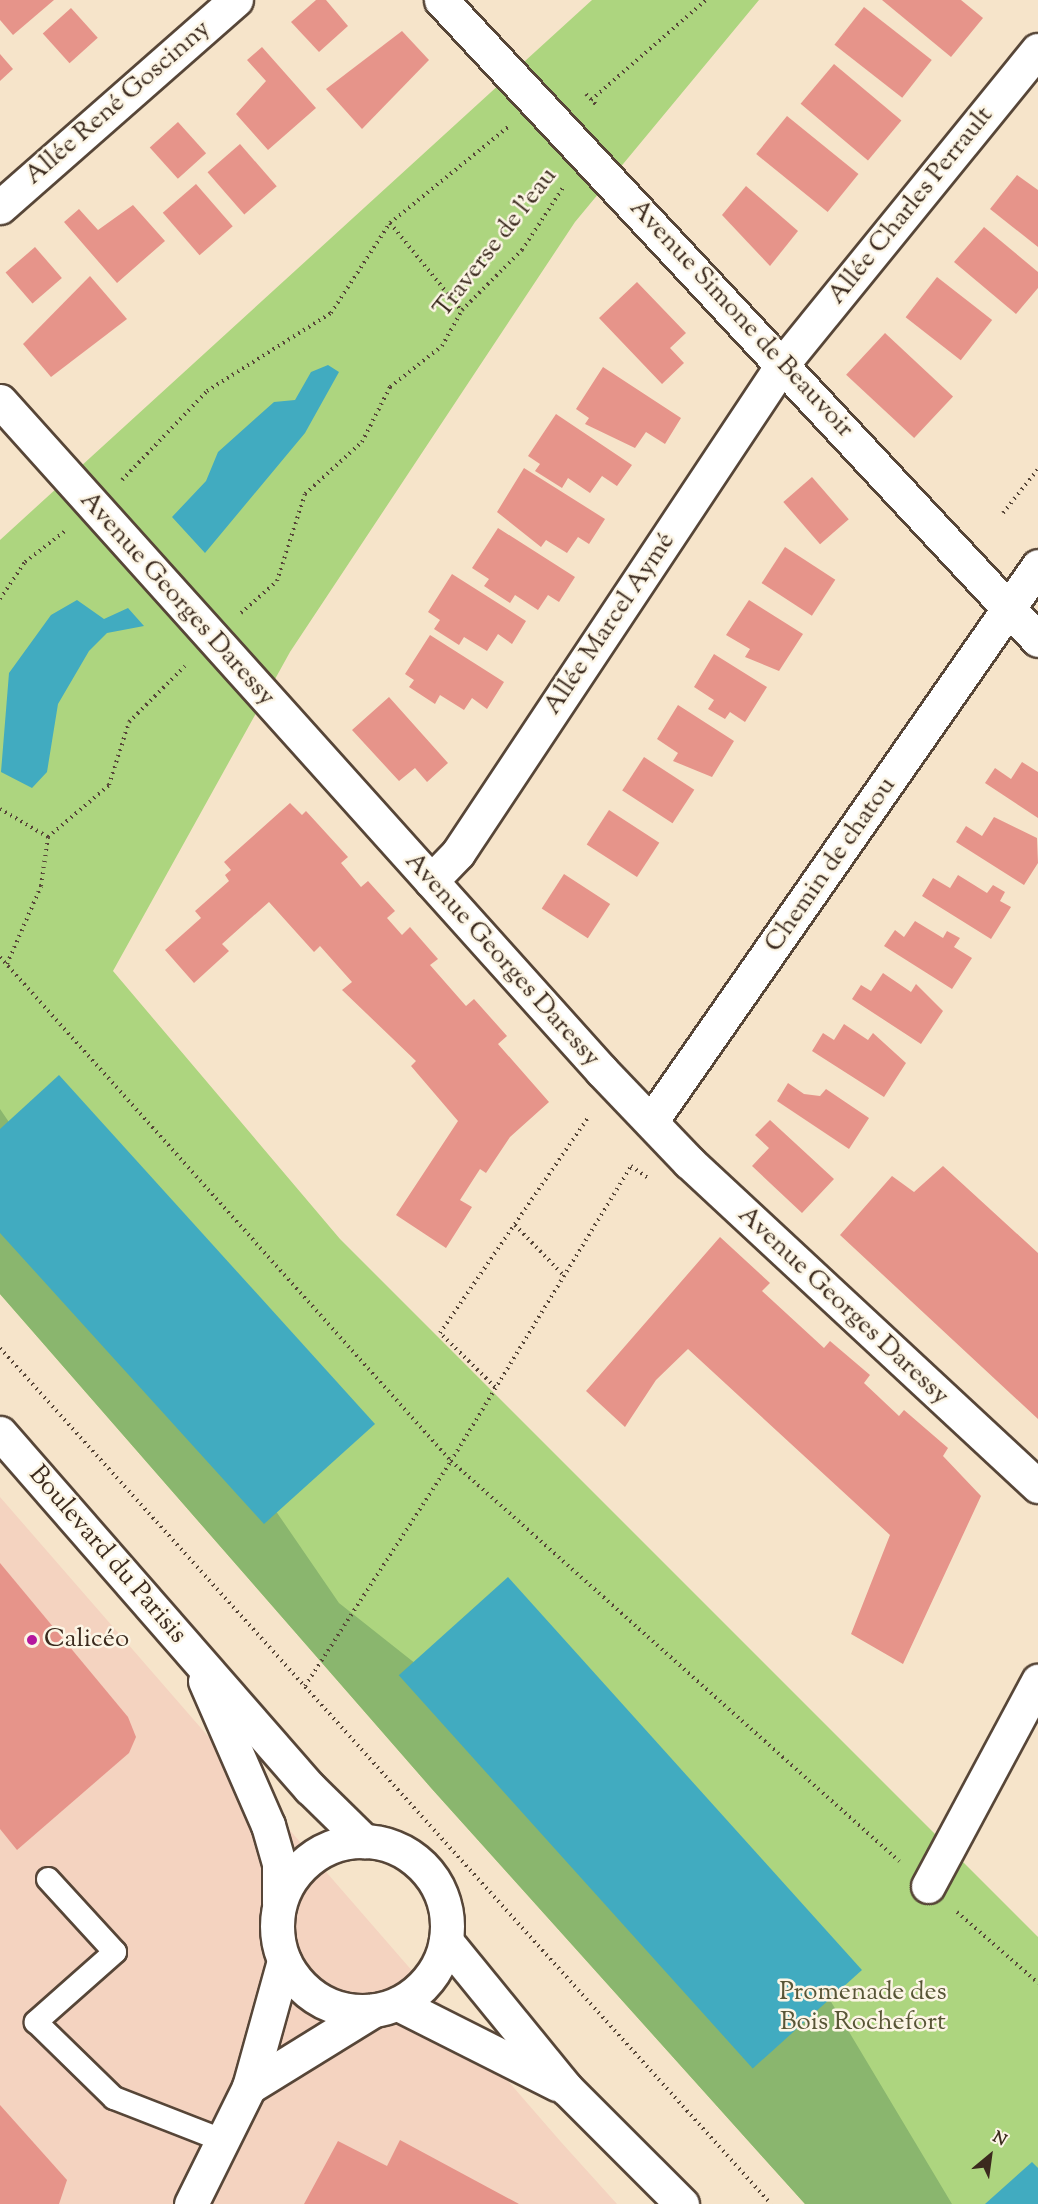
<!DOCTYPE html>
<html>
<head>
<meta charset="utf-8">
<style>
  body { margin:0 }
  #map { position:relative; width:1038px; height:2204px; overflow:hidden; background:#f6e4ca; font-family:"Sorts Mill Goudy",serif }
  div>[style] { position:absolute }
  .built>* { inset:0; background:#f4d3c0 }
  .green>* { inset:0; background:#add57f }
  .forest>* { inset:0; background:#8ab66e }
  .water>* { inset:0; background:#41abc0; transform-origin:0 0 }
  .building>* { inset:0; background:#e6948a; transform-origin:0 0 }
  .path>* { height:4px; margin-top:-2px; transform-origin:0; background:repeating-linear-gradient(90deg,#574638 0 1.5px,transparent 0 6px) }
  .roads { filter:drop-shadow(2px 0 #574638) drop-shadow(-2px 0 #574638) drop-shadow(0 2px #574638) drop-shadow(0 -2px #574638) }
  .service>* { height:22px; margin:-11px; padding:0 11px; transform-origin:11px; border-radius:11px; background:#fff }
  .pedestrian>* { height:33px; margin:-16.5px; padding:0 16.5px; transform-origin:16.5px; border-radius:16.5px; background:#fff }
  .minor>* { height:33px; margin:-16.5px; padding:0 16.5px; transform-origin:16.5px; border-radius:16.5px; background:#fff }
  .tertiary>* { height:33px; margin:-16.5px; padding:0 16.5px; transform-origin:16.5px; border-radius:16.5px; background:#fff }
  .tertiary>.ring { margin:-16.5px; padding:0; box-sizing:content-box; background:none; border:33px solid #fff; border-radius:50% }
  .dots>* { width:16px; height:16px; translate:-50% -50%; box-sizing:border-box; border:3px solid #fcf5e5; border-radius:50% }
  span { translate:-50% -50%; white-space:nowrap; text-align:center; line-height:1.15; -webkit-text-stroke:5px #fcf5e5; paint-order:stroke }
  .street-label { font-size:26px; color:#3b2a1e }
  .poi-label { font-size:26px; color:#3b2a1e }
  .left { translate:0 -50%; text-align:left }
  .park-label { font-size:26px; color:#585536 }
  .north { position:absolute; left:960px; top:2126px; width:60px; height:60px; -webkit-text-stroke:4px #fcf5e5; paint-order:stroke; rotate:29deg; font-size:16px; font-weight:700; line-height:24px; text-align:center; color:#3b2a1e }
  .north::after { content:''; display:block; margin:auto; width:21px; height:27px; background:#3b2a1e; clip-path:polygon(50% 0,100% 100%,50% 72%,0 100%) }
</style>
</head>
<body>
<div id="map">
  <div class="built">
    <i style="clip-path:polygon(0 1497px,561px 2142px,617px 2204px,0 2204px)"></i>
  </div>
  <div class="green">
    <i style="clip-path:polygon(592px 0,759px 0,575px 222px,290px 652px,113px 971px,340px 1239px,1038px 1937px,1038px 2204px,805px 2204px,432px 1789px,0 1294px,0 540px)"></i>
  </div>
  <div class="forest">
    <i style="clip-path:polygon(0 1109px,339px 1603px,821px 1985px,952px 2204px,805px 2204px,432px 1789px,0 1294px)"></i>
  </div>
  <div class="water">
    <i style="clip-path:polygon(328px 365px,339px 372px,305px 433px,205px 553px,172px 517px,206px 481px,218px 452px,274px 402px,295px 400px,311px 372px)"></i>
    <i style="clip-path:polygon(77px 600px,104px 619px,128px 608px,144px 626px,107px 633px,89px 651px,58px 704px,47px 772px,32px 788px,1px 772px,9px 673px,51px 615px)"></i>
    <i style="clip-path:polygon(59px 1075px,375px 1424px,264px 1524px,0 1233px,0 1129px)"></i>
    <i style="left:508px;top:1577px;width:529px;height:147px;rotate:48deg"></i>
    <i style="clip-path:polygon(1032px 2162px,1038px 2168px,1038px 2204px,985px 2204px)"></i>
  </div>
  <div class="building">
    <i style="clip-path:polygon(0 0,54px 0,13px 35px,0 20px)"></i>
    <i style="clip-path:polygon(316px 0,326px 0,348px 26px,319px 52px,291px 22px)"></i>
    <i style="clip-path:polygon(882px 0,961px 0,983px 18px,951px 57px)"></i>
    <i style="left:864px;top:7px;width:86px;height:48px;rotate:38deg"></i>
    <i style="left:71px;top:8px;width:40px;height:38px;rotate:48deg"></i>
    <i style="clip-path:polygon(402px 31px,429px 60px,362px 129px,326px 89px)"></i>
    <i style="clip-path:polygon(262px 47px,316px 108px,268px 150px,236px 114px,266px 81px,247px 60px)"></i>
    <i style="clip-path:polygon(0 54px,13px 69px,0 81px)"></i>
    <i style="left:834px;top:64px;width:88px;height:52px;rotate:40deg"></i>
    <i style="left:787px;top:116px;width:92px;height:49px;rotate:39deg"></i>
    <i style="left:178px;top:122px;width:42px;height:38px;rotate:48deg"></i>
    <i style="left:240px;top:144px;width:56px;height:43px;rotate:49deg"></i>
    <i style="clip-path:polygon(1017px 175px,1038px 190px,1038px 247px,990px 209px)"></i>
    <i style="left:196px;top:184px;width:56px;height:44px;rotate:49deg"></i>
    <i style="clip-path:polygon(746px 186px,798px 231px,770px 266px,722px 215px)"></i>
    <i style="clip-path:polygon(133px 205px,165px 241px,117px 283px,64px 222px,79px 209px,98px 230px)"></i>
    <i style="clip-path:polygon(984px 227px,1038px 272px,1038px 288px,1016px 314px,954px 262px)"></i>
    <i style="left:35px;top:247px;width:41px;height:39px;rotate:49deg"></i>
    <i style="clip-path:polygon(90px 276px,127px 319px,51px 377px,23px 344px)"></i>
    <i style="left:937px;top:277px;width:70px;height:51px;rotate:38deg"></i>
    <i style="clip-path:polygon(637px 282px,686px 333px,670px 348px,684px 363px,662px 384px,599px 318px)"></i>
    <i style="left:885px;top:333px;width:93px;height:57px;rotate:43deg"></i>
    <i style="clip-path:polygon(603px 367px,681px 418px,665px 444px,646px 432px,635px 448px,585px 424px,589px 418px,576px 409px)"></i>
    <i style="clip-path:polygon(556px 414px,632px 465px,617px 486px,602px 476px,590px 493px,568px 478px,562px 488px,535px 471px,540px 464px,528px 456px)"></i>
    <i style="clip-path:polygon(524px 468px,605px 519px,589px 544px,578px 537px,567px 553px,546px 540px,541px 547px,497px 512px)"></i>
    <i style="left:812px;top:477px;width:56px;height:38px;rotate:49deg"></i>
    <i style="clip-path:polygon(498px 528px,575px 577px,559px 602px,548px 595px,538px 610px,515px 595px,510px 603px,484px 586px,489px 579px,472px 568px)"></i>
    <i style="left:785px;top:547px;width:60px;height:43px;rotate:33deg"></i>
    <i style="clip-path:polygon(452px 574px,526px 621px,512px 644px,498px 634px,487px 651px,464px 637px,459px 645px,434px 629px,440px 620px,428px 612px)"></i>
    <i style="clip-path:polygon(749px 600px,803px 634px,779px 671px,745px 657px,750px 649px,726px 635px)"></i>
    <i style="clip-path:polygon(430px 635px,504px 682px,487px 709px,472px 698px,464px 710px,440px 695px,435px 704px,409px 687px,414px 680px,405px 674px)"></i>
    <i style="clip-path:polygon(714px 654px,767px 687px,745px 722px,730px 712px,725px 719px,708px 709px,714px 700px,694px 687px)"></i>
    <i style="clip-path:polygon(389px 697px,448px 763px,427px 782px,415px 768px,399px 781px,352px 730px)"></i>
    <i style="clip-path:polygon(678px 705px,734px 741px,712px 777px,673px 761px,678px 753px,657px 739px)"></i>
    <i style="left:644px;top:757px;width:60px;height:40px;rotate:33deg"></i>
    <i style="clip-path:polygon(1022px 762px,1038px 772px,1038px 818px,985px 783px,995px 768px,1011px 779px)"></i>
    <i style="clip-path:polygon(290px 803px,302px 815px,306px 811px,348px 857px,341px 863px,361px 887px,368px 881px,395px 911px,387px 918px,402px 935px,410px 927px,438px 959px,430px 965px,466px 1006px,474px 999px,507px 1036px,498px 1044px,549px 1102px,510px 1137px,486px 1173px,480px 1169px,460px 1200px,472px 1207px,446px 1248px,396px 1215px,458px 1121px,411px 1066px,416px 1061px,342px 990px,352px 982px,320px 946px,314px 952px,269px 902px,222px 944px,229px 951px,194px 983px,165px 950px,201px 918px,195px 911px,229px 881px,225px 875px,231px 870px,224px 862px)"></i>
    <i style="left:609px;top:810px;width:60px;height:41px;rotate:33deg"></i>
    <i style="clip-path:polygon(994px 817px,1037px 838px,1038px 863px,1024px 885px,956px 842px,966px 826px,982px 836px)"></i>
    <i style="left:564px;top:874px;width:55px;height:41px;rotate:33deg"></i>
    <i style="clip-path:polygon(958px 875px,987px 893px,993px 885px,1005px 892px,1000px 901px,1011px 907px,991px 939px,922px 896px,933px 878px,950px 888px)"></i>
    <i style="clip-path:polygon(915px 921px,943px 938px,947px 931px,960px 938px,954px 947px,972px 958px,952px 989px,884px 946px,895px 930px,904px 937px)"></i>
    <i style="clip-path:polygon(883px 973px,911px 992px,916px 984px,943px 1011px,921px 1044px,852px 999px,861px 985px,871px 991px)"></i>
    <i style="clip-path:polygon(844px 1024px,868px 1040px,873px 1033px,906px 1063px,884px 1097px,812px 1051px,823px 1033px,834px 1040px)"></i>
    <i style="clip-path:polygon(788px 1083px,804px 1094px,820px 1096px,826px 1089px,869px 1118px,849px 1149px,777px 1101px)"></i>
    <i style="clip-path:polygon(770px 1120px,834px 1179px,802px 1213px,752px 1166px,769px 1148px,755px 1135px)"></i>
    <i style="clip-path:polygon(943px 1166px,1038px 1253px,1038px 1419px,840px 1235px,892px 1176px,914px 1192px)"></i>
    <i style="clip-path:polygon(720px 1237px,770px 1283px,762px 1291px,824px 1348px,830px 1341px,870px 1375px,864px 1383px,899px 1416px,904px 1410px,948px 1448px,943px 1456px,981px 1496px,903px 1664px,851px 1634px,890px 1535px,688px 1349px,656px 1380px,625px 1427px,586px 1391px)"></i>
    <i style="clip-path:polygon(0 1563px,128px 1717px,136px 1737px,129px 1753px,17px 1850px,0 1829px)"></i>
    <i style="clip-path:polygon(0 2105px,67px 2180px,59px 2204px,0 2204px)"></i>
    <i style="clip-path:polygon(400px 2140px,519px 2204px,304px 2204px,338px 2141px,387px 2166px)"></i>
  </div>
  <div class="path">
    <i style="left:586px;top:94px;width:16px;rotate:47deg"></i>
    <i style="left:591px;top:100px;width:152px;rotate:-41deg"></i>
    <i style="left:390px;top:223px;width:112px;rotate:50.8deg"></i>
    <i style="left:122px;top:480px;width:123px;rotate:-46.3deg"></i>
    <i style="left:207px;top:391px;width:146px;rotate:-32.2deg"></i>
    <i style="left:331px;top:313px;width:108px;rotate:-56.8deg"></i>
    <i style="left:390px;top:223px;width:152px;rotate:-39.1deg"></i>
    <i style="left:1003px;top:513px;width:56px;rotate:-51.5deg"></i>
    <i style="left:0;top:599px;width:45px;rotate:-56deg"></i>
    <i style="left:25px;top:562px;width:51px;rotate:-37.8deg"></i>
    <i style="left:241px;top:613px;width:48px;rotate:-41.6deg"></i>
    <i style="left:277px;top:581px;width:91px;rotate:-72.2deg"></i>
    <i style="left:305px;top:494px;width:77px;rotate:-42.4deg"></i>
    <i style="left:362px;top:442px;width:62px;rotate:-63deg"></i>
    <i style="left:390px;top:387px;width:66px;rotate:-38.3deg"></i>
    <i style="left:442px;top:346px;width:41px;rotate:-60.9deg"></i>
    <i style="left:462px;top:310px;width:85px;rotate:-45deg"></i>
    <i style="left:522px;top:250px;width:77px;rotate:-56.7deg"></i>
    <i style="left:0;top:809px;width:56px;rotate:30.3deg"></i>
    <i style="left:48px;top:837px;width:80px;rotate:-40.4deg"></i>
    <i style="left:109px;top:785px;width:66px;rotate:-72.4deg"></i>
    <i style="left:129px;top:722px;width:79px;rotate:-45deg"></i>
    <i style="left:0;top:957px;width:676px;rotate:48.18deg"></i>
    <i style="left:451px;top:1461px;width:601px;rotate:41.76deg"></i>
    <i style="left:7px;top:964px;width:85px;rotate:-66.4deg"></i>
    <i style="left:41px;top:886px;width:49px;rotate:-81.9deg"></i>
    <i style="left:515px;top:1225px;width:71px;rotate:46.1deg"></i>
    <i style="left:0;top:1348px;width:1152px;rotate:47.99deg"></i>
    <i style="left:495px;top:1387px;width:77px;rotate:-135.5deg"></i>
    <i style="left:440px;top:1333px;width:261px;rotate:-55.5deg"></i>
    <i style="left:305px;top:1686px;width:268px;rotate:-57deg"></i>
    <i style="left:451px;top:1461px;width:346px;rotate:-58.6deg"></i>
    <i style="left:631px;top:1166px;width:21px;rotate:35deg"></i>
    <i style="left:957px;top:1912px;width:108px;rotate:41.2deg"></i>
  </div>
  <div class="roads">
    <div class="service">
      <i style="left:48px;top:1879px;width:99px;rotate:47.5deg"></i>
      <i style="left:115px;top:1952px;width:106px;rotate:138.5deg"></i>
      <i style="left:36px;top:2022px;width:109px;rotate:44.3deg"></i>
      <i style="left:114px;top:2098px;width:113px;rotate:21.3deg"></i>
    </div>
    <div class="pedestrian">
      <i style="left:928px;top:1886px;width:233px;rotate:-61.8deg"></i>
    </div>
    <div class="minor">
      <i style="left:441px;top:0;width:875px;rotate:46.99deg"></i>
      <i style="left:0;top:207px;width:314px;rotate:-41.3deg"></i>
      <i style="left:0;top:401px;width:901px;rotate:48.06deg"></i>
      <i style="left:602px;top:1071px;width:126px;rotate:46.3deg"></i>
      <i style="left:689px;top:1162px;width:476px;rotate:42.9deg"></i>
      <i style="left:431px;top:881px;width:39px;rotate:-46deg"></i>
      <i style="left:458px;top:853px;width:589px;rotate:-56.42deg"></i>
      <i style="left:784px;top:362px;width:402px;rotate:-50.9deg"></i>
      <i style="left:652px;top:1120px;width:675px;rotate:-55.13deg"></i>
      <i style="left:249px;top:2087px;width:145px;rotate:-31.7deg"></i>
      <i style="left:191px;top:2204px;width:131px;rotate:-63.6deg"></i>
      <i style="left:249px;top:2087px;width:131px;rotate:-74.5deg"></i>
    </div>
    <div class="tertiary">
      <i style="left:0;top:1433px;width:471px;rotate:48.9deg"></i>
      <i style="left:310px;top:1788px;width:76px;rotate:44.5deg"></i>
      <i style="left:205px;top:1681px;width:157px;rotate:66.4deg"></i>
      <i style="left:268px;top:1825px;width:40px;rotate:74deg"></i>
      <i style="left:279px;top:1863px;width:40px;rotate:90deg"></i>
      <i class="ring" style="left:277px;top:1841px;width:137px;height:137px"></i>
      <i style="left:446px;top:1941px;width:190px;rotate:50.8deg"></i>
      <i style="left:566px;top:2088px;width:164px;rotate:45deg"></i>
      <i style="left:398px;top:2004px;width:178px;rotate:26.7deg"></i>
    </div>
  </div>
  <div class="dots">
    <i style="left:32px;top:1640px;background:#b5179e"></i>
  </div>
  <div class="street-label">
    <span style="left:118px;top:103px;rotate:-41deg">Allée René Goscinny</span>
    <span style="left:911px;top:206px;rotate:-51deg">Allée Charles Perrault</span>
    <span style="left:496px;top:243px;rotate:-52deg">Traverse de l'eau</span>
    <span style="left:741px;top:319px;rotate:47deg">Avenue Simone de Beauvoir</span>
    <span style="left:177px;top:599px;rotate:48deg">Avenue Georges Daressy</span>
    <span style="left:610px;top:624px;rotate:-56deg">Allée Marcel Aymé</span>
    <span style="left:831px;top:865px;rotate:-55deg">Chemin de chatou</span>
    <span style="left:502px;top:960px;rotate:48deg">Avenue Georges Daressy</span>
    <span style="left:843px;top:1306px;rotate:43deg">Avenue Georges Daressy</span>
    <span style="left:107px;top:1555px;rotate:49deg">Boulevard du Parisis</span>
  </div>
  <div class="poi-label">
    <span class="left" style="left:44px;top:1640px">Calicéo</span>
  </div>
  <div class="park-label">
    <span style="left:863px;top:2008px">Promenade des<br>Bois Rochefort</span>
  </div>
  <div class="north">N</div>
</div>
</body>
</html>
